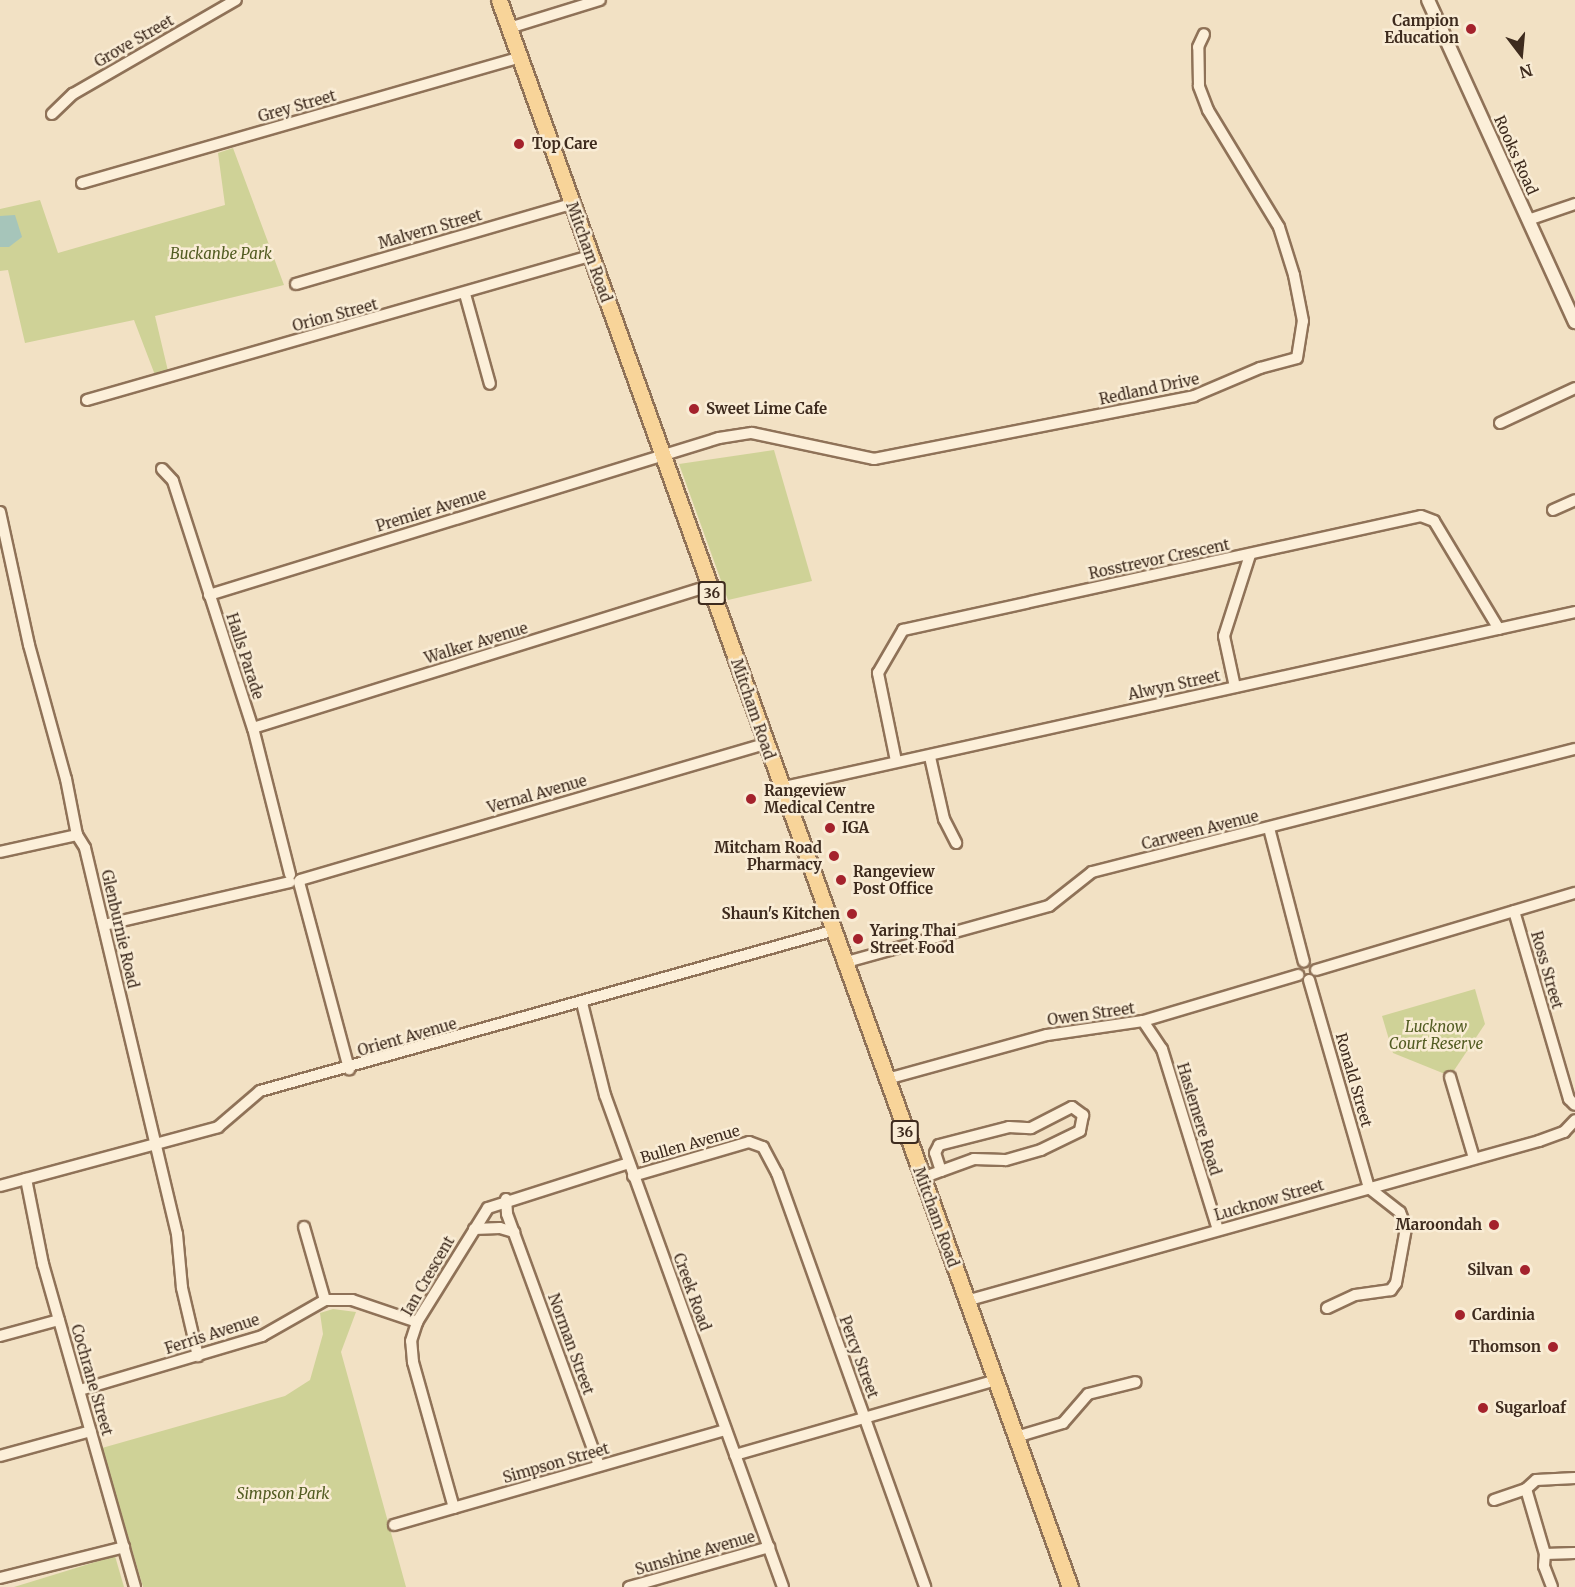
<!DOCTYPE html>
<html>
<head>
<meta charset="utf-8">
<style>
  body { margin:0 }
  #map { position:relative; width:1575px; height:1587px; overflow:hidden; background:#f2e1c4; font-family:Merriweather,serif }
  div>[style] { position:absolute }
  .green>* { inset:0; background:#cfd297 }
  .water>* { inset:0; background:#a6c5ba }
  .roads { filter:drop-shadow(2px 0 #8f7258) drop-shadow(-2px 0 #8f7258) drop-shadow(0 2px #8f7258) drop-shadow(0 -2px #8f7258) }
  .minor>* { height:10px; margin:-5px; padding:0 5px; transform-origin:5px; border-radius:5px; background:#fcefd9 }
  .tertiary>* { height:12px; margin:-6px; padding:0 6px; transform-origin:6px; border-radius:6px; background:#fcefd9 }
  .primary>* { height:15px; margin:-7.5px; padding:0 7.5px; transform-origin:7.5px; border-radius:7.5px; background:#f8d499 }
  .dots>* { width:16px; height:16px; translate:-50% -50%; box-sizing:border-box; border:3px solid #f9ecd5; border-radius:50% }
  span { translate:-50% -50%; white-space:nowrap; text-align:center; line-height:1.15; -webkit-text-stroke:5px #f9ecd5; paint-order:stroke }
  .shield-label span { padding:2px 4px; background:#f9ecd5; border:2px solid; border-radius:4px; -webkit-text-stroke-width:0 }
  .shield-label { font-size:14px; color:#3e2b1e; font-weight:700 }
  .poi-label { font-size:15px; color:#3e2b1e; font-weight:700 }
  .right { translate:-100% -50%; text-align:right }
  .left { translate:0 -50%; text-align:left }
  .street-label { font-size:15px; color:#3e2b1e }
  .park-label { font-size:15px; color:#525c22; font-style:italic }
  .north { position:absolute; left:1491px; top:24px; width:60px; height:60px; -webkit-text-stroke:4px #f9ecd5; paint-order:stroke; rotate:164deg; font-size:16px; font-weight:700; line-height:24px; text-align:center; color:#3e2b1e }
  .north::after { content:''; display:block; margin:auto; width:21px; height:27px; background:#3e2b1e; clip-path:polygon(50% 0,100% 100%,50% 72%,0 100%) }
</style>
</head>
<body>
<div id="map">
  <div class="green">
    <i style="clip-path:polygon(233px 148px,284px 285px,155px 316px,168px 371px,155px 375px,134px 320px,25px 343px,8px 270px,0 271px,0 209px,40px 200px,58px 253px,225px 205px,218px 153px)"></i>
    <i style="clip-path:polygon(774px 450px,812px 581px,728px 600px,679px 464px)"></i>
    <i style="clip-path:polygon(1475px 989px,1485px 1024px,1453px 1072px,1445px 1074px,1393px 1053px,1382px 1016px)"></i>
    <i style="clip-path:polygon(333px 1309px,356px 1312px,341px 1352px,406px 1587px,143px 1587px,102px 1448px,285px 1396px,310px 1380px,323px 1334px,320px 1313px)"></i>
    <i style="clip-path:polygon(115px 1556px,124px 1587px,14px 1587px)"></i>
  </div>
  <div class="water">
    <i style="clip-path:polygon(15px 215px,22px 237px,9px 247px,0 247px,0 216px)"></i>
  </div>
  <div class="roads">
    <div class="minor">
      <i style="left:509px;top:28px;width:95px;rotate:-17.1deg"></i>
      <i style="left:52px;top:114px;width:29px;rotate:-44deg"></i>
      <i style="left:73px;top:94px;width:188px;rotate:-30deg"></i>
      <i style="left:82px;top:183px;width:456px;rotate:-16deg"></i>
      <i style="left:1528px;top:220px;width:50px;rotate:-18.8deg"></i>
      <i style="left:296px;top:284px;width:286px;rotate:-16.2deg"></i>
      <i style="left:465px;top:294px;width:93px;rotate:74.5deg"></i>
      <i style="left:87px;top:400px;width:523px;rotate:-15.98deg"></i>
      <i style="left:1500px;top:423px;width:83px;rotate:-25deg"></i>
      <i style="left:162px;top:469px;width:16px;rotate:47deg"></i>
      <i style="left:173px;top:481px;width:260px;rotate:72.1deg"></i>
      <i style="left:253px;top:728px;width:151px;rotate:75.8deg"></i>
      <i style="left:1553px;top:510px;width:24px;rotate:-24deg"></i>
      <i style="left:0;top:512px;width:136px;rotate:77.7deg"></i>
      <i style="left:29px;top:645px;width:139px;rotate:74.6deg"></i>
      <i style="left:66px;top:779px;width:57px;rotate:78.9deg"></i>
      <i style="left:77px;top:835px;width:15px;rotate:58deg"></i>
      <i style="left:85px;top:848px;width:397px;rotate:76.6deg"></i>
      <i style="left:177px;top:1234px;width:54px;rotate:84.7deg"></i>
      <i style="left:182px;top:1288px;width:70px;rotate:76.8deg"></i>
      <i style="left:209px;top:595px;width:534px;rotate:-17.11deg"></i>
      <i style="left:719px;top:438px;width:33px;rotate:-9deg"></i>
      <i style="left:752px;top:433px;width:125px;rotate:12deg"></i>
      <i style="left:874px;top:459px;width:326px;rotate:-11.1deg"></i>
      <i style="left:1194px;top:396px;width:72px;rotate:-23deg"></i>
      <i style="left:1260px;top:368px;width:38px;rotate:-15deg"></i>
      <i style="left:1297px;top:358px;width:37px;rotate:-81deg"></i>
      <i style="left:1303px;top:321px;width:47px;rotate:-101.1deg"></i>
      <i style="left:1294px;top:275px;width:50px;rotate:-107.4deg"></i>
      <i style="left:1279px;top:227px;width:137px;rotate:-121.3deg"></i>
      <i style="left:1208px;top:110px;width:26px;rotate:-111deg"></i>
      <i style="left:1199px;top:86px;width:39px;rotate:-91deg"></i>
      <i style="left:1198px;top:47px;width:14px;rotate:-65deg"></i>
      <i style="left:1235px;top:687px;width:52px;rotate:-102.2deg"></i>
      <i style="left:1224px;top:636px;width:85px;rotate:-72.2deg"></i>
      <i style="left:253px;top:728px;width:478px;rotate:-17.3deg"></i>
      <i style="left:930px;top:757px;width:64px;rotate:77.3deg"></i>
      <i style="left:944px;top:819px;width:27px;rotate:63deg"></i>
      <i style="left:896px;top:761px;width:90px;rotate:-101.6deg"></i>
      <i style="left:878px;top:673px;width:50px;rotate:-59.8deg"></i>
      <i style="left:903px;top:630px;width:530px;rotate:-12.41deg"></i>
      <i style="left:1421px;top:516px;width:14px;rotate:21deg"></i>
      <i style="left:1434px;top:521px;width:126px;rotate:59deg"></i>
      <i style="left:780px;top:788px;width:814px;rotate:-12.48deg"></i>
      <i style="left:1269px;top:828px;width:138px;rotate:75.4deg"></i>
      <i style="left:0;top:852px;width:79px;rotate:-12.4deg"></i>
      <i style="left:300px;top:880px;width:484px;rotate:-16.3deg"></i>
      <i style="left:299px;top:882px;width:194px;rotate:75deg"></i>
      <i style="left:1514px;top:911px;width:196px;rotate:73.7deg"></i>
      <i style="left:1569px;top:1099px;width:8px;rotate:45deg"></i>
      <i style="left:104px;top:925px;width:191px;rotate:-13deg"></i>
      <i style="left:843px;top:963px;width:214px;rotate:-15.5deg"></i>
      <i style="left:1049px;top:906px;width:55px;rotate:-38.3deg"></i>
      <i style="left:1092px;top:872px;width:498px;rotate:-14.3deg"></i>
      <i style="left:1316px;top:970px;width:270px;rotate:-16.6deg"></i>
      <i style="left:1309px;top:980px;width:216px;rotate:73.9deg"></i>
      <i style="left:1369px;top:1188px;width:39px;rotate:38deg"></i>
      <i style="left:1400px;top:1212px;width:17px;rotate:69deg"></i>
      <i style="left:1406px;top:1228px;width:56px;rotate:100.3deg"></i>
      <i style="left:1396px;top:1283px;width:9px;rotate:126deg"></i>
      <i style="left:1391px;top:1290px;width:36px;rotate:172deg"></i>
      <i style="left:1355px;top:1295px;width:31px;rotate:155deg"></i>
      <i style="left:582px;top:1003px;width:95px;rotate:76deg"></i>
      <i style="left:605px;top:1095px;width:523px;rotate:70.11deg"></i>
      <i style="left:1143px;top:1021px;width:34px;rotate:56deg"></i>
      <i style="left:1162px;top:1049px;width:189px;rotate:72.8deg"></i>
      <i style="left:1450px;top:1077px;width:84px;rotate:73.5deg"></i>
      <i style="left:887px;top:1079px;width:166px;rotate:-15.4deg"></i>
      <i style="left:1047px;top:1035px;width:97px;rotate:-8.3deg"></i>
      <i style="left:1143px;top:1021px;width:162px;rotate:-16.5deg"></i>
      <i style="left:633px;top:1176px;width:121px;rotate:-16.3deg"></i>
      <i style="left:749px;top:1142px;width:15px;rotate:20deg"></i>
      <i style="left:763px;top:1147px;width:30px;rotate:62deg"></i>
      <i style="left:777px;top:1173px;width:440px;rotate:70.3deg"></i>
      <i style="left:922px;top:1178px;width:20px;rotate:-20deg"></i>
      <i style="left:941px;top:1171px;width:19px;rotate:-108deg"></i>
      <i style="left:935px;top:1153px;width:9px;rotate:-63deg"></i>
      <i style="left:939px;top:1145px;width:72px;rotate:-14.4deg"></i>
      <i style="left:1009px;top:1127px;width:22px;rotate:3deg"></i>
      <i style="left:1031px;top:1128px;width:46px;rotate:-27.1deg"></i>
      <i style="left:1072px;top:1107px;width:14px;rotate:36deg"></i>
      <i style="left:1083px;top:1115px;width:16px;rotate:101deg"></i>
      <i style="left:1080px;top:1131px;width:43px;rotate:154deg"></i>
      <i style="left:1041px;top:1150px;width:37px;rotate:164deg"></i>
      <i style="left:1005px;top:1160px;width:31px;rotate:-178deg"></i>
      <i style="left:974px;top:1159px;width:35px;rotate:160deg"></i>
      <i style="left:26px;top:1179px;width:87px;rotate:78.7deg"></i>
      <i style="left:43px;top:1264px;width:336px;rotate:74.1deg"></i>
      <i style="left:0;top:1186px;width:226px;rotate:-15.1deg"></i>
      <i style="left:218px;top:1127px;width:55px;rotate:-40.6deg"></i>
      <i style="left:260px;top:1091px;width:594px;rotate:-15.63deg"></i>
      <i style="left:506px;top:1199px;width:15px;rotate:86deg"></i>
      <i style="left:507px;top:1214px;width:268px;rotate:69.9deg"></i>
      <i style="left:304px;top:1227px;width:76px;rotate:74deg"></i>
      <i style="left:474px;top:1229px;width:26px;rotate:-2deg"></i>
      <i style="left:500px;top:1228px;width:15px;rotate:16deg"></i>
      <i style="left:966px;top:1301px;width:595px;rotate:-15.6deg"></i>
      <i style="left:1539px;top:1141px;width:27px;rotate:-20deg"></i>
      <i style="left:1564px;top:1132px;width:16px;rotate:-47deg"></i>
      <i style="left:0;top:1336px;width:61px;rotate:-15.2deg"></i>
      <i style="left:80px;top:1390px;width:190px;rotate:-16.5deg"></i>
      <i style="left:262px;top:1336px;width:73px;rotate:-29.7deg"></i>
      <i style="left:325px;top:1300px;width:27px"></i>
      <i style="left:352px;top:1300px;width:69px;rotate:18.7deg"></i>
      <i style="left:1016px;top:1437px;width:49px;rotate:-16.6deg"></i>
      <i style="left:1063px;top:1423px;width:38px;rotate:-49deg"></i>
      <i style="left:1088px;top:1394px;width:49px;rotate:-14deg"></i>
      <i style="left:735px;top:1455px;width:272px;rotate:-16deg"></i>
      <i style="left:0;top:1456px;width:94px;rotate:-15.4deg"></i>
      <i style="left:1575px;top:1478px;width:39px;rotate:177deg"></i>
      <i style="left:1536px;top:1480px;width:13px;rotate:138deg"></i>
      <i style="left:1526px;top:1489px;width:68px;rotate:73.7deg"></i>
      <i style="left:1545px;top:1554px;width:30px;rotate:-2deg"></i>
      <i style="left:1494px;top:1500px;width:34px;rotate:-19deg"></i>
      <i style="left:454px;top:1508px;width:152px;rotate:-105.7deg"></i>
      <i style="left:413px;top:1362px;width:21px;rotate:-95deg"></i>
      <i style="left:411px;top:1341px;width:20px;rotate:-72deg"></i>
      <i style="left:417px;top:1322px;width:134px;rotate:-58.1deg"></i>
      <i style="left:488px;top:1208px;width:148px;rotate:-17.7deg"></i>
      <i style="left:394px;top:1525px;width:345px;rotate:-16deg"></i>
      <i style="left:1545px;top:1554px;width:12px;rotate:95deg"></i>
      <i style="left:1544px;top:1566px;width:22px;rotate:69deg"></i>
      <i style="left:0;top:1578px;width:128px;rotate:-14deg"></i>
      <i style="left:629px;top:1587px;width:146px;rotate:-15.9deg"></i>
    </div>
    <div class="tertiary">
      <i style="left:1428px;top:0;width:354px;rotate:65.5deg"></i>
    </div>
    <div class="primary">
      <i style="left:499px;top:0;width:1687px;rotate:70.21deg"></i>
    </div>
  </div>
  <div class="dots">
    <i style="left:1471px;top:29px;background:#a4222c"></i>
    <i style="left:519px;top:144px;background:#a4222c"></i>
    <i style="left:694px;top:409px;background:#a4222c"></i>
    <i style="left:751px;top:799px;background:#a4222c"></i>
    <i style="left:830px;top:828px;background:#a4222c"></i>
    <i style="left:834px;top:856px;background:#a4222c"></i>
    <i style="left:841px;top:880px;background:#a4222c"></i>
    <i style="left:852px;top:914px;background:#a4222c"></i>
    <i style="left:858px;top:939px;background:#a4222c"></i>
    <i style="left:1494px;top:1225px;background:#a4222c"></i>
    <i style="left:1525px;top:1270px;background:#a4222c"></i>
    <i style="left:1460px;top:1315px;background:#a4222c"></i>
    <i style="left:1553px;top:1347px;background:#a4222c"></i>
    <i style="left:1483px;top:1408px;background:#a4222c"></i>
  </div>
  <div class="shield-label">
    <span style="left:712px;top:593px">36</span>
    <span style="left:905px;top:1132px">36</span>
  </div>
  <div class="poi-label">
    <span class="right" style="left:1459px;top:29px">Campion<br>Education</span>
    <span class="left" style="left:532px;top:144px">Top Care</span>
    <span class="left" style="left:706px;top:409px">Sweet Lime Cafe</span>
    <span class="left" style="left:764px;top:799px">Rangeview<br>Medical Centre</span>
    <span class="left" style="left:842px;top:828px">IGA</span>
    <span class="right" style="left:822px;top:856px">Mitcham Road<br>Pharmacy</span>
    <span class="left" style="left:853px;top:880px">Rangeview<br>Post Office</span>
    <span class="right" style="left:840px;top:914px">Shaun's Kitchen</span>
    <span class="left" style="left:870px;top:939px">Yaring Thai<br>Street Food</span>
    <span class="right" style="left:1482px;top:1225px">Maroondah</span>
    <span class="right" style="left:1513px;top:1270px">Silvan</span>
    <span class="left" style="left:1472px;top:1315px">Cardinia</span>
    <span class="right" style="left:1541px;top:1347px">Thomson</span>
    <span class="left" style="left:1495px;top:1408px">Sugarloaf</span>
  </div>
  <div class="street-label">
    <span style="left:134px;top:41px;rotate:-30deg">Grove Street</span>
    <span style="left:297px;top:106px;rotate:-16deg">Grey Street</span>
    <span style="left:1516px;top:155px;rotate:66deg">Rooks Road</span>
    <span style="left:430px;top:229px;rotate:-16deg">Malvern Street</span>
    <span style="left:589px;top:252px;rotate:70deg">Mitcham Road</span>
    <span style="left:335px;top:315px;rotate:-15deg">Orion Street</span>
    <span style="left:1149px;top:389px;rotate:-12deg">Redland Drive</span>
    <span style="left:431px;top:510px;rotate:-17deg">Premier Avenue</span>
    <span style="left:1159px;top:559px;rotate:-12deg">Rosstrevor Crescent</span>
    <span style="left:476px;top:643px;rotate:-17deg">Walker Avenue</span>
    <span style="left:245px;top:656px;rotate:72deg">Halls Parade</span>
    <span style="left:1174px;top:685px;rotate:-12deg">Alwyn Street</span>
    <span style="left:753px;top:709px;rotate:71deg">Mitcham Road</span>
    <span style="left:537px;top:794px;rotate:-16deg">Vernal Avenue</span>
    <span style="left:1200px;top:830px;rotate:-14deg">Carween Avenue</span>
    <span style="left:120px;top:929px;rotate:77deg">Glenburnie Road</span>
    <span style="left:1547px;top:970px;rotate:74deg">Ross Street</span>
    <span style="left:1091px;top:1014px;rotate:-8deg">Owen Street</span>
    <span style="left:407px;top:1037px;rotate:-16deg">Orient Avenue</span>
    <span style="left:1354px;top:1080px;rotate:74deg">Ronald Street</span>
    <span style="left:1199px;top:1119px;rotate:73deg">Haslemere Road</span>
    <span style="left:690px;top:1144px;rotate:-16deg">Bullen Avenue</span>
    <span style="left:1269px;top:1200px;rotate:-16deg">Lucknow Street</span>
    <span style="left:936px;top:1217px;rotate:70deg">Mitcham Road</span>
    <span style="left:428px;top:1276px;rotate:-60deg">Ian Crescent</span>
    <span style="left:692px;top:1292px;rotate:70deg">Creek Road</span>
    <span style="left:212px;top:1334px;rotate:-18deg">Ferris Avenue</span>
    <span style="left:571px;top:1344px;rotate:70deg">Norman Street</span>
    <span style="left:859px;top:1357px;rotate:70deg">Percy Street</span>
    <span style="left:92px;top:1380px;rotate:74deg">Cochrane Street</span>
    <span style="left:556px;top:1463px;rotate:-16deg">Simpson Street</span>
    <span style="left:695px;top:1553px;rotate:-16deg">Sunshine Avenue</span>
  </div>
  <div class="park-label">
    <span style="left:221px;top:254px">Buckanbe Park</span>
    <span style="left:1436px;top:1035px">Lucknow<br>Court Reserve</span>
    <span style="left:283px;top:1494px">Simpson Park</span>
  </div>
  <div class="north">N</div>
</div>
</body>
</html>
